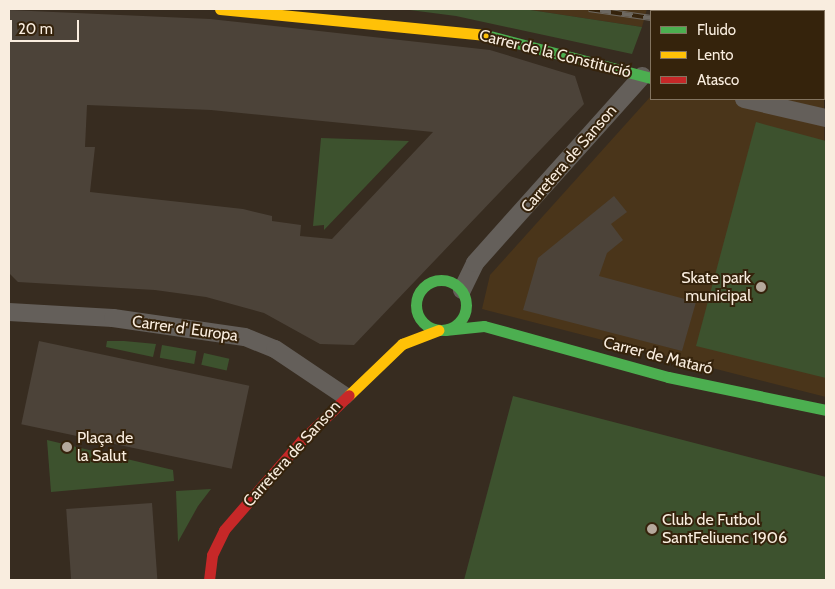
<!DOCTYPE html>
<html>
<head>
<meta charset="utf-8">
<style>
  body { margin:0 }
  #map { position:relative; width:835px; height:589px; overflow:hidden; background:#372c20; font-family:Cabin,sans-serif }
  div>[style] { position:absolute }
  .built>* { inset:0; background:#4a351a }
  .green>* { inset:0; background:#3d522e; transform-origin:0 0 }
  .building>* { inset:0; background:#4c4339; transform-origin:0 0 }
  .street>* { height:18px; margin:-9px; padding:0 9px; transform-origin:9px; border-radius:9px; background:#645f5a }
  .fast>* { height:11px; margin:-5.5px; padding:0 5.5px; transform-origin:5.5px; border-radius:5.5px; background:#4caf50 }
  .fast>.ring { margin:-5.5px; padding:0; box-sizing:content-box; background:none; border:11px solid #4caf50; border-radius:50% }
  .slow>* { height:11px; margin:-5.5px; padding:0 5.5px; transform-origin:5.5px; border-radius:5.5px; background:#ffc107 }
  .jam>* { height:11px; margin:-5.5px; padding:0 5.5px; transform-origin:5.5px; border-radius:5.5px; background:#c62828 }
  .rail>* { height:5.5px; margin-top:-2.75px; transform-origin:0; background:repeating-linear-gradient(90deg,#35230c 0 11px,#6d6861 0 22px); box-sizing:border-box; border-block:1px solid #6d6861 }
  .dots>* { width:14px; height:14px; translate:-50% -50%; box-sizing:border-box; border:2px solid #35230c; border-radius:50% }
  span { translate:-50% -50%; white-space:nowrap; text-align:center; line-height:1.15; -webkit-text-stroke:4px #35230c; paint-order:stroke }
  .street-label { font-size:16px; color:#f9eddf }
  .poi-label { font-size:16px; color:#f9eddf }
  .right { translate:-100% -50%; text-align:right }
  .left { translate:0 -50%; text-align:left }
  .frame { position:absolute; inset:0; border:10px solid #f9eddf; pointer-events:none }
  .legend { position:absolute; left:650px; top:10px; width:175px; height:90px; box-sizing:border-box; background:#35230c; border:1px solid #837460; margin:0; padding:6px 9px; list-style:none; font-size:15px; color:#f9eddf }
  .legend li { display:flex; align-items:center; gap:10px; height:25px }
  .legend b { width:25px; border:1px solid #837460 }
  .scale { position:absolute; left:10px; top:20px; width:69px; height:22px; box-sizing:border-box; border:2px solid #f9eddf; border-top:0; padding-left:6px; font-size:15px; line-height:18px; white-space:nowrap; color:#f9eddf; -webkit-text-stroke:4px #35230c; paint-order:stroke }
</style>
</head>
<body>
<div id="map">
  <div class="built">
    <i style="clip-path:polygon(524px 9px,647px 9px,642px 27px)"></i>
    <i style="clip-path:polygon(824px 95px,826px 397px,482px 309px,490px 275px,651px 96px,824px 99px)"></i>
  </div>
  <div class="green">
    <i style="clip-path:polygon(402px 9px,524px 9px,642px 27px,632px 54px,456px 16px)"></i>
    <i style="clip-path:polygon(756px 122px,826px 141px,826px 378px,696px 346px)"></i>
    <i style="clip-path:polygon(321px 138px,409px 141px,324px 230px,324px 225px,313px 226px)"></i>
    <i style="clip-path:polygon(107px 341px,124px 341px,156px 344px,153px 357px,106px 347px)"></i>
    <i style="left:162px;top:345px;width:35px;height:13px;rotate:10deg"></i>
    <i style="left:204px;top:353px;width:26px;height:12px;rotate:13deg"></i>
    <i style="clip-path:polygon(513px 396px,826px 477px,826px 580px,464px 580px)"></i>
    <i style="clip-path:polygon(47px 440px,173px 470px,174px 481px,51px 492px)"></i>
    <i style="clip-path:polygon(211px 489px,198px 506px,178px 542px,176px 491px)"></i>
  </div>
  <div class="building">
    <i style="clip-path:polygon(evenodd,9px 10px,210px 19px,490px 50px,575px 76px,584px 104px,354px 345px,320px 344px,264px 313px,206px 297px,155px 290px,18px 282px,9px 273px,9px 10px,87px 105px,211px 110px,433px 132px,332px 239px,300px 236px,301px 225px,272px 221px,272px 216px,243px 209px,90px 192px,95px 147px,85px 147px,87px 105px)"></i>
    <i style="clip-path:polygon(614px 196px,627px 212px,611px 224px,623px 240px,607px 253px,599px 276px,696px 302px,682px 351px,523px 310px,538px 258px)"></i>
    <i style="left:39px;top:341px;width:215px;height:85px;rotate:12deg"></i>
    <i style="left:152px;top:503px;width:77px;height:86px;rotate:86deg"></i>
  </div>
  <div class="street">
    <i style="left:744px;top:99px;width:84px;rotate:13deg"></i>
    <i style="left:462px;top:290px;width:30px;rotate:-64deg"></i>
    <i style="left:475px;top:263px;width:251px;rotate:-48.2deg"></i>
    <i style="left:9px;top:312px;width:104px;rotate:3.3deg"></i>
    <i style="left:113px;top:318px;width:133px;rotate:8.2deg"></i>
    <i style="left:245px;top:337px;width:32px;rotate:22deg"></i>
    <i style="left:275px;top:349px;width:84px;rotate:33.9deg"></i>
  </div>
  <div class="fast">
    <i style="left:486px;top:35px;width:171px;rotate:14.6deg"></i>
    <i class="ring" style="left:416px;top:280px;width:39px;height:39px"></i>
    <i style="left:445px;top:330px;width:39px;rotate:-6deg"></i>
    <i style="left:484px;top:326px;width:191px;rotate:15.5deg"></i>
    <i style="left:668px;top:377px;width:161px;rotate:11.8deg"></i>
  </div>
  <div class="slow">
    <i style="left:220px;top:9px;width:267px;rotate:5.6deg"></i>
    <i style="left:349px;top:395px;width:74px;rotate:-43.9deg"></i>
    <i style="left:402px;top:344px;width:39px;rotate:-21deg"></i>
  </div>
  <div class="jam">
    <i style="left:209px;top:580px;width:25px;rotate:-83deg"></i>
    <i style="left:212px;top:555px;width:28px;rotate:-64deg"></i>
    <i style="left:224px;top:530px;width:118px;rotate:-49.1deg"></i>
    <i style="left:301px;top:441px;width:66px;rotate:-43.8deg"></i>
  </div>
  <div class="rail">
    <i style="left:589px;top:9px;width:63px;rotate:8.3deg"></i>
    <i style="left:674px;top:9px;width:16px;rotate:7deg"></i>
    <i style="left:824px;top:42px;width:2px"></i>
    <i style="left:824px;top:55px;width:2px"></i>
  </div>
  <div class="dots">
    <i style="left:761px;top:287px;background:#b5a99c"></i>
    <i style="left:67px;top:447px;background:#b5a99c"></i>
    <i style="left:652px;top:529px;background:#b5a99c"></i>
  </div>
  <div class="street-label">
    <span style="left:555px;top:54px;rotate:14deg">Carrer de la Constitució</span>
    <span style="left:569px;top:159px;rotate:-49deg">Carretera de Sanson</span>
    <span style="left:185px;top:329px;rotate:8deg">Carrer d' Europa</span>
    <span style="left:658px;top:356px;rotate:14deg">Carrer de Mataró</span>
    <span style="left:292px;top:454px;rotate:-48deg">Carretera de Sanson</span>
  </div>
  <div class="poi-label">
    <span class="right" style="left:751px;top:287px">Skate park<br>municipal</span>
    <span class="left" style="left:77px;top:447px">Plaça de<br>la Salut</span>
    <span class="left" style="left:662px;top:529px">Club de Futbol<br>SantFeliuenc 1906</span>
  </div>
  <div class="frame"></div>
  <ul class="legend">
  <li><b style="height:6px;background:#4caf50"></b>Fluido</li>
  <li><b style="height:6px;background:#ffc107"></b>Lento</li>
  <li><b style="height:6px;background:#c62828"></b>Atasco</li>
  </ul>
  <div class="scale">20 m</div>
</div>
</body>
</html>
